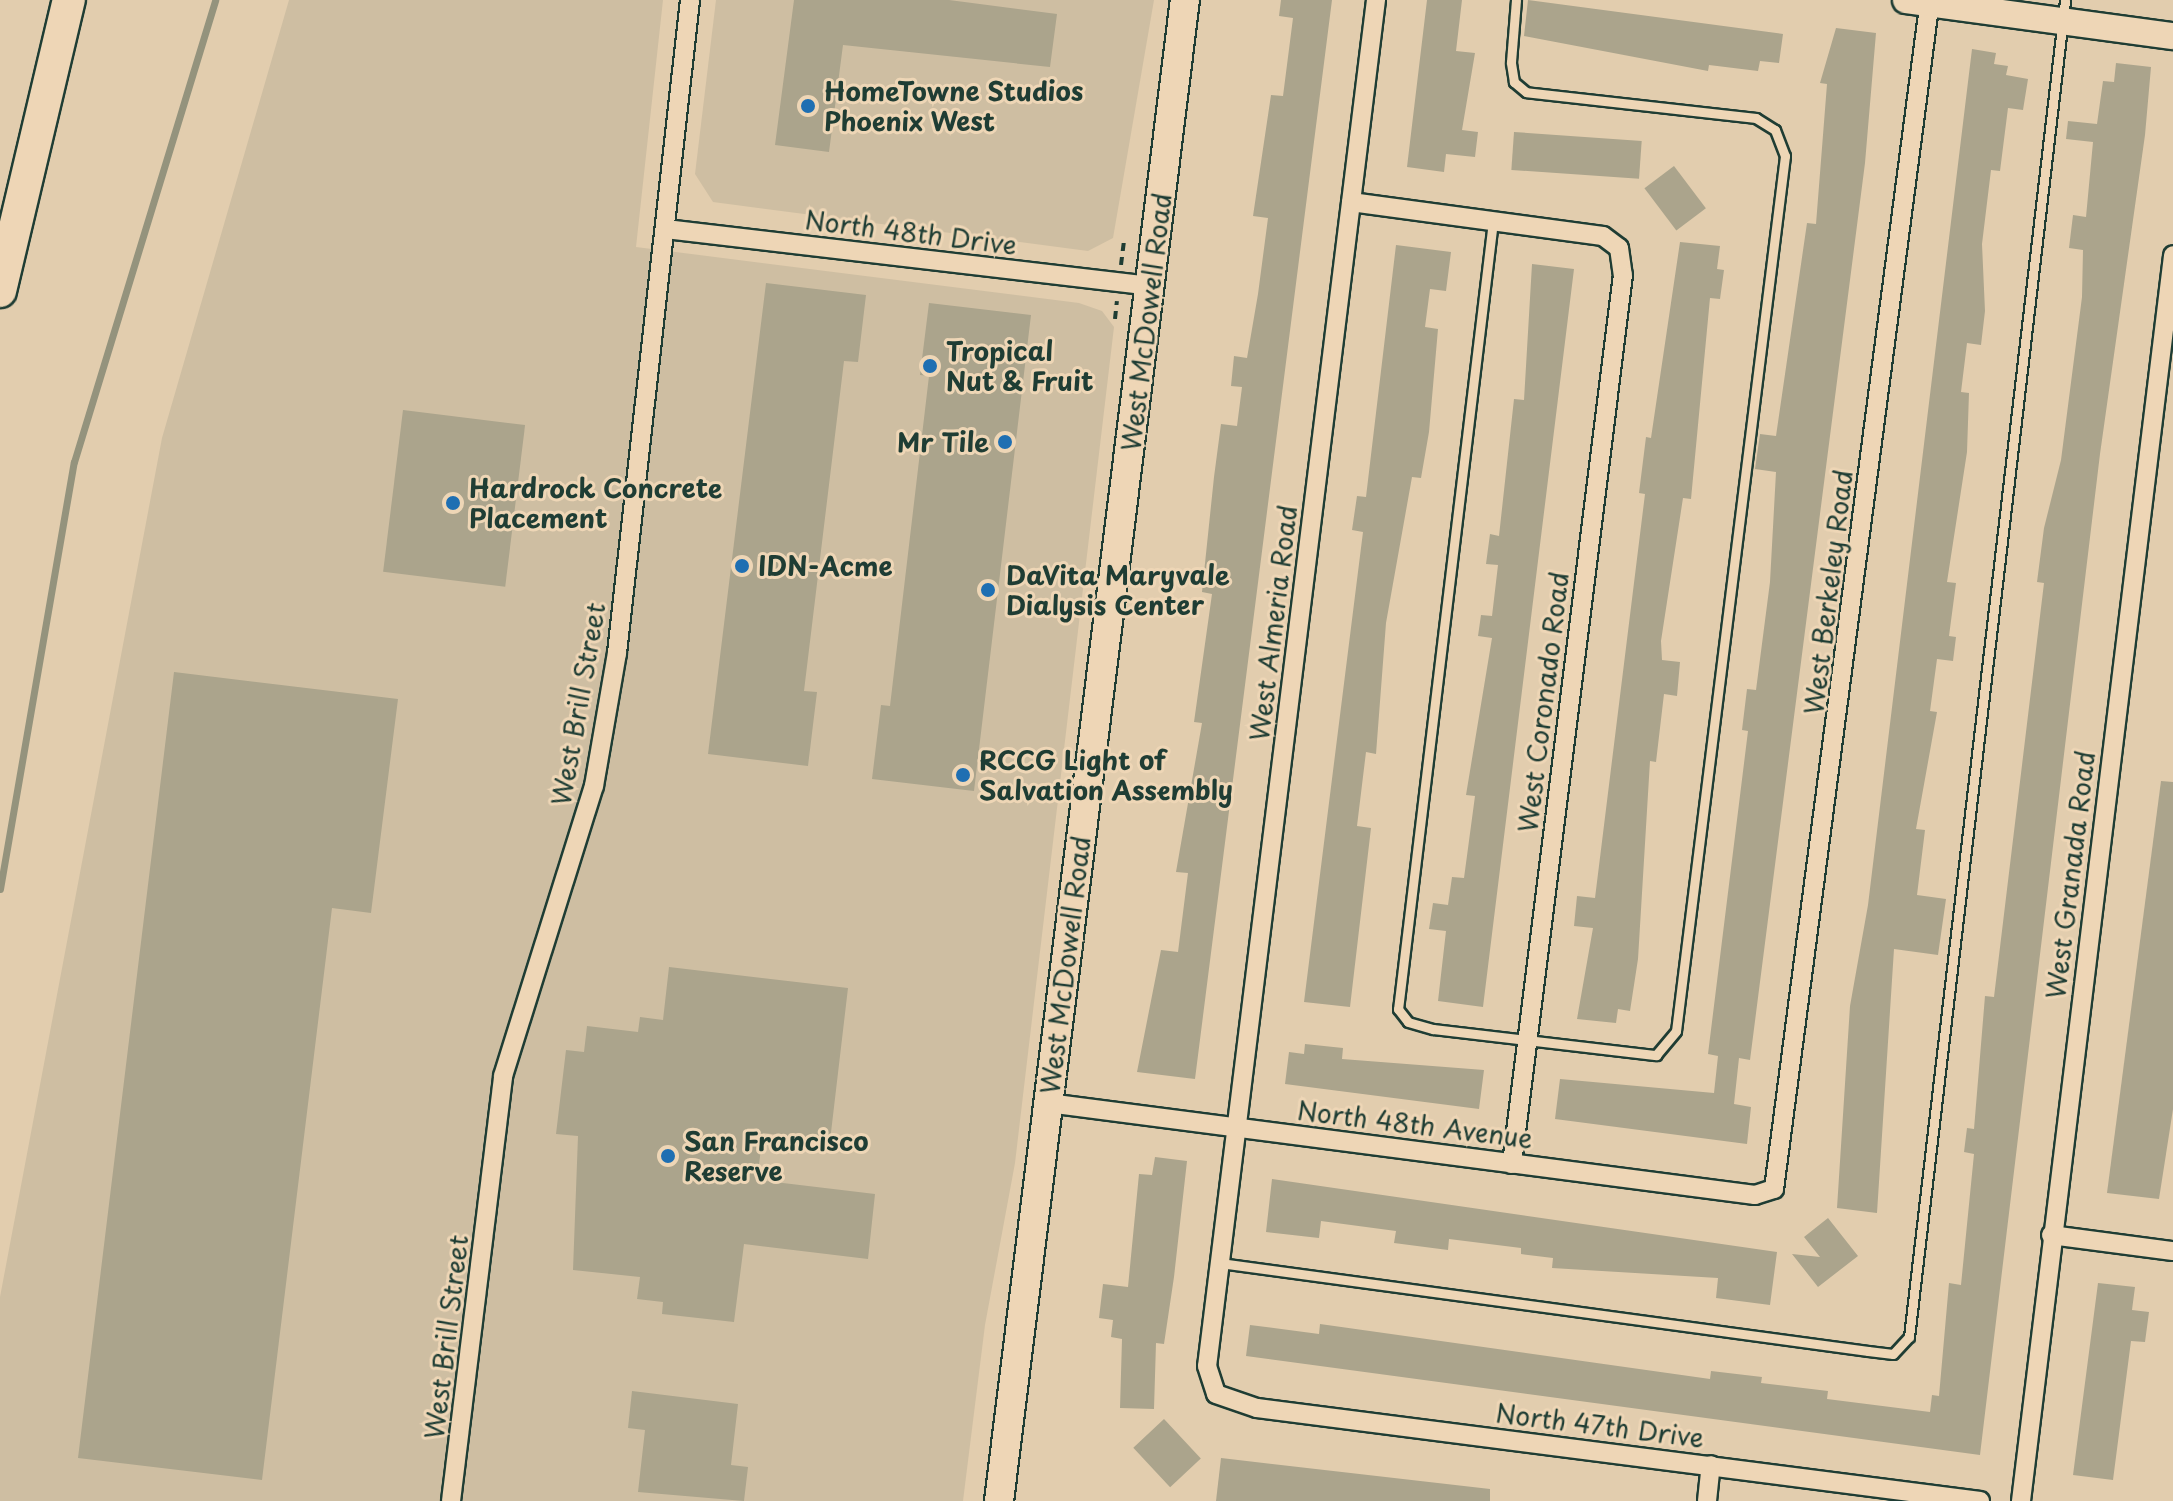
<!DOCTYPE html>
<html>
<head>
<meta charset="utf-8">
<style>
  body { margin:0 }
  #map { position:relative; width:2173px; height:1501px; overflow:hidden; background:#e2cdae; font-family:"Playpen Sans",sans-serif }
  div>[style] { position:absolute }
  .built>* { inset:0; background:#cebea2 }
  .stream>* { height:7px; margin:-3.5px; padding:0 3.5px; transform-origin:3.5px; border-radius:3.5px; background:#94937d }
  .building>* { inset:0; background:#aba48c; transform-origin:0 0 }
  .path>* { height:4px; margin-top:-2px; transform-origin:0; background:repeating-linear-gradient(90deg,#1f3d34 0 8px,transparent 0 14px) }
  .roads { filter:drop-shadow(2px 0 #1f3d34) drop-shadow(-2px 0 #1f3d34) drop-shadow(0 2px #1f3d34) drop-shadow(0 -2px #1f3d34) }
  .lane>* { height:9px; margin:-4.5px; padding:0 4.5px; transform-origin:4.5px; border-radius:4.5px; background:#eed6b6 }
  .street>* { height:18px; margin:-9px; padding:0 9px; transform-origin:9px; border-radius:9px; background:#eed6b6 }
  .secondary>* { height:26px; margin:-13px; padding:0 13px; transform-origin:13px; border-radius:13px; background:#eed6b6 }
  .primary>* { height:28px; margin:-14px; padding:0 14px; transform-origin:14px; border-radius:14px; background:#eed6b6 }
  .highway>* { height:32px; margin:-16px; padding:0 16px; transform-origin:16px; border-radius:16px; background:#eed6b6 }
  .dots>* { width:22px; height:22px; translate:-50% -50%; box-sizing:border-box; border:4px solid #eed6b6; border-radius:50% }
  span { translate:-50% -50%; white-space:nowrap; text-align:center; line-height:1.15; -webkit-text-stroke:6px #eed6b6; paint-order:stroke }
  .poi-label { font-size:26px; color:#1f3d34; font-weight:700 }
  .left { translate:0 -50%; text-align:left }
  .right { translate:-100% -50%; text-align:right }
  .street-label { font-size:26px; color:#1f3d34 }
</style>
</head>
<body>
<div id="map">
  <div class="built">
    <i style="clip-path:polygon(289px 0,663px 0,636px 247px,1079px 303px,1102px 311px,1114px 327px,1015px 1163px,985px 1325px,963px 1501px,0 1501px,0 1297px,162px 438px)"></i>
    <i style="clip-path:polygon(716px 0,1154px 0,1113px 238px,1088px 251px,713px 202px,695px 174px)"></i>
  </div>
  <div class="stream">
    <i style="left:0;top:889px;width:433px;rotate:-80.2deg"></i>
    <i style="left:74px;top:462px;width:483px;rotate:-73deg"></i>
  </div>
  <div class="building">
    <i style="clip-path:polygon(794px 0,949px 0,1057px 14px,1050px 67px,843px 45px,829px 152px,775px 145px)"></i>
    <i style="clip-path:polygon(1281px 0,1332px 0,1195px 1079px,1137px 1072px,1161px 950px,1178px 952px,1188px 873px,1176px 872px,1202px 723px,1194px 722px,1212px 594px,1202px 592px,1214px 477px,1221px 424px,1237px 426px,1242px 387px,1231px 386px,1234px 356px,1247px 358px,1258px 294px,1268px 218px,1253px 216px,1271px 95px,1283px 96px,1293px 18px,1279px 16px)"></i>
    <i style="clip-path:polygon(1427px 0,1462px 0,1456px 51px,1475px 53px,1462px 130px,1478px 132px,1475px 157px,1446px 154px,1444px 172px,1407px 167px)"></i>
    <i style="clip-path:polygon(1528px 0,1783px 34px,1779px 63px,1760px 61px,1758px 71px,1709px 65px,1708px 71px,1524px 36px)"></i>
    <i style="clip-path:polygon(1836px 28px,1876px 33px,1865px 163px,1750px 1060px,1739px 1058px,1734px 1104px,1751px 1107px,1747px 1144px,1555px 1119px,1560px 1079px,1714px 1093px,1718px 1056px,1708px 1054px,1748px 731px,1742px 730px,1747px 689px,1756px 690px,1770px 582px,1776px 472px,1755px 469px,1760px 434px,1776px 436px,1807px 223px,1816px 224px,1827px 84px,1820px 83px)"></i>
    <i style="clip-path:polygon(1972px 49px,1996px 53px,1994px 64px,2008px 66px,2006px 75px,2028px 79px,2023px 110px,2008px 108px,2000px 171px,1991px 170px,1982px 244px,1985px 311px,1981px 345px,1967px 343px,1961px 392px,1969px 393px,1967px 452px,1947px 582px,1956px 583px,1949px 636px,1956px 637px,1953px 661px,1937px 659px,1930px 711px,1937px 712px,1916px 829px,1925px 830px,1917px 895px,1946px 899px,1938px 955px,1894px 949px,1877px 1213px,1837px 1208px,1850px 1006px,1868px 905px)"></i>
    <i style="clip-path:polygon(2116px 63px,2151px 67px,2145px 135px,2100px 454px,1980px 1455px,1246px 1356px,1250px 1325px,1319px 1334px,1320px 1324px,1710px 1379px,1711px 1371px,1762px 1377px,1761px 1383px,1828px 1391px,1827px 1399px,1930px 1412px,1932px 1395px,1939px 1396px,1949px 1283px,1961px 1285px,1974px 1154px,1964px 1152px,1967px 1128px,1974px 1129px,1985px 996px,1994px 997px,2044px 583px,2037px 582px,2044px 528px,2061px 460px,2082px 297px,2083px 250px,2069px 248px,2073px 215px,2086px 217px,2093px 142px,2066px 139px,2068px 121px,2097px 124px,2103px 81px,2114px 82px)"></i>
    <i style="left:1514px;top:132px;width:128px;height:38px;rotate:4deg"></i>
    <i style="left:1674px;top:166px;width:53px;height:37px;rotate:53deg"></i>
    <i style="clip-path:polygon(1680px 242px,1720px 246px,1717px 269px,1724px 270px,1720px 299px,1710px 298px,1691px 499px,1683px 498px,1661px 641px,1662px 660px,1680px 662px,1677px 696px,1664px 694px,1656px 762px,1650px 761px,1638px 959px,1630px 1011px,1618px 1009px,1616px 1023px,1577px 1019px,1593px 928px,1574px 926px,1577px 896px,1595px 898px,1645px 494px,1639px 493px,1646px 437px,1651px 438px)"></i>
    <i style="clip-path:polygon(1396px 245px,1451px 252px,1446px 291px,1430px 289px,1425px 327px,1438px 329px,1429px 432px,1421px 478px,1412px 477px,1386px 623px,1376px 754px,1366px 752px,1357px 826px,1371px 828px,1350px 1007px,1304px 1002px,1363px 532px,1352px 530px,1357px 496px,1366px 497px)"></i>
    <i style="clip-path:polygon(1532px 264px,1574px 269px,1483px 1007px,1438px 1001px,1446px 931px,1429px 929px,1433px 903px,1448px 905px,1452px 877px,1464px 878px,1475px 796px,1466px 795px,1492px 638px,1478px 636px,1481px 615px,1492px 616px,1498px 565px,1486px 564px,1490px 534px,1499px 536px,1514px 399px,1524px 400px)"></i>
    <i style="clip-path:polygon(766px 283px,866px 295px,858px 362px,844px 361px,804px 691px,817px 692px,808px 766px,708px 754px)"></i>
    <i style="clip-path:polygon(929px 303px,1031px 315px,974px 791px,872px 779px,881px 705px,890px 706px,929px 376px,920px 375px)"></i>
    <i style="left:403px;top:410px;width:123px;height:163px;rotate:7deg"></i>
    <i style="clip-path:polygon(174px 672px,398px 699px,371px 913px,332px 908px,262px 1480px,78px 1458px)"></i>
    <i style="clip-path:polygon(2161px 781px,2173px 782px,2173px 1109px,2159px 1199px,2107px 1193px)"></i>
    <i style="clip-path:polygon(669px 967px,848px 988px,830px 1141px,763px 1133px,757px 1180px,875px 1194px,868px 1259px,744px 1244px,734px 1322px,662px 1314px,663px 1302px,637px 1299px,640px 1277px,573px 1270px,578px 1136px,556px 1134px,566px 1050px,584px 1052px,587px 1026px,638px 1032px,640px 1017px,663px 1020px)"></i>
    <i style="clip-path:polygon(1305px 1044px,1343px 1048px,1342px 1059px,1484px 1070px,1479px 1109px,1285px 1084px,1289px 1052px,1304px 1054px)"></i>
    <i style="clip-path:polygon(1155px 1157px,1187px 1161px,1174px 1277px,1164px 1344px,1156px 1343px,1154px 1409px,1120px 1408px,1122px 1339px,1111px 1337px,1113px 1320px,1099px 1318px,1103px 1284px,1128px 1287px,1139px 1174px,1152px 1175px)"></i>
    <i style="clip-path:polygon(1272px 1179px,1777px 1252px,1770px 1305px,1716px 1298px,1718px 1278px,1552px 1268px,1553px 1258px,1521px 1254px,1521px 1248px,1449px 1239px,1448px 1250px,1394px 1243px,1396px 1231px,1321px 1221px,1319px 1238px,1266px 1232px)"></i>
    <i style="clip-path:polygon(1828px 1218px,1858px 1256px,1818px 1287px,1792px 1254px,1820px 1257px,1804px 1237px)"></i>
    <i style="clip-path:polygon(2098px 1283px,2135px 1287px,2132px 1310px,2149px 1312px,2145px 1342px,2131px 1341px,2113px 1480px,2073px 1475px)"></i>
    <i style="clip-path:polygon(632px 1391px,738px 1404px,731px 1465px,748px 1467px,744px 1501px,638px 1492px,645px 1430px,628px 1428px)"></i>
    <i style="left:1164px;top:1419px;width:54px;height:42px;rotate:47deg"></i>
    <i style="clip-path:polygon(1221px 1458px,1490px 1489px,1490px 1501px,1216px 1501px)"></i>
  </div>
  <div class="path">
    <i style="left:1121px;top:265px;width:26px;rotate:-83deg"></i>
    <i style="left:1115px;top:319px;width:18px;rotate:-84deg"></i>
  </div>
  <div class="roads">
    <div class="lane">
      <i style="left:1493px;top:221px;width:794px;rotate:96.87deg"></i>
      <i style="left:1398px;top:1009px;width:16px;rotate:52deg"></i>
      <i style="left:1408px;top:1022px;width:26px;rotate:16deg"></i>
      <i style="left:1433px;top:1029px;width:225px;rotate:6.7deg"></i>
      <i style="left:1656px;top:1055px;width:31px;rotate:-50deg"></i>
      <i style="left:1676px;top:1031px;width:882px;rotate:-82.9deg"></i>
      <i style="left:1785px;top:156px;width:28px;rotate:-111deg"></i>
      <i style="left:1775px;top:130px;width:22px;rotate:-148deg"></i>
      <i style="left:1756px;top:118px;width:231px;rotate:-173.6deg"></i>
      <i style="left:1526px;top:92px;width:16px;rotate:-140deg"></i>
      <i style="left:1514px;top:82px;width:20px;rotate:-99deg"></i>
      <i style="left:1511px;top:62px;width:62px;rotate:-85.4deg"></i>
      <i style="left:1220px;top:1263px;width:654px;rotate:7.73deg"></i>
      <i style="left:1868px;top:1351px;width:25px;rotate:7deg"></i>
      <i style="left:1893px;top:1354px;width:23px;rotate:-47deg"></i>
      <i style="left:1909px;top:1337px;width:1346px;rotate:-83.34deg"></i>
    </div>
    <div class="street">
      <i style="left:1376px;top:0;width:1376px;rotate:97.05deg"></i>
      <i style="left:1207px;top:1366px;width:29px;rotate:72deg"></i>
      <i style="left:1216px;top:1394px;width:43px;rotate:18.9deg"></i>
      <i style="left:1257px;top:1408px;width:729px;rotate:7.33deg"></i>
      <i style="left:1351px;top:202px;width:254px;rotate:7.7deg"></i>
      <i style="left:1603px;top:236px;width:20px;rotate:37deg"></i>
      <i style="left:1619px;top:248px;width:27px;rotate:82deg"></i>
      <i style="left:1623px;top:275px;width:896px;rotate:97.12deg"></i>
      <i style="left:666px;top:229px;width:487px;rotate:6.7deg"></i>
      <i style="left:1048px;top:1103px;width:713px;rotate:7.41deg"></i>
      <i style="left:1755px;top:1195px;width:20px;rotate:-18deg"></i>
      <i style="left:1774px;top:1189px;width:1199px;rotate:-82.53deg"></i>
      <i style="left:2051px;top:1235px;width:123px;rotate:7.5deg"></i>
      <i style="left:451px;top:1501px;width:428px;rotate:-83deg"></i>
      <i style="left:503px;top:1076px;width:304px;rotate:-72.6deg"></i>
      <i style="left:594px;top:786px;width:135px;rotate:-80.2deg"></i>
      <i style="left:617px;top:653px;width:657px;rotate:-83.62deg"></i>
      <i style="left:1707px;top:1501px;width:36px;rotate:-84deg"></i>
      <i style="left:2021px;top:1501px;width:1255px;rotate:-83.04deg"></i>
    </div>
    <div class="secondary">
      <i style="left:1906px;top:0;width:269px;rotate:7.7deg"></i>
    </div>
    <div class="primary">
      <i style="left:999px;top:1501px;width:1512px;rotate:-82.94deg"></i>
    </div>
    <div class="highway">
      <i style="left:0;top:291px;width:299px;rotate:-76.7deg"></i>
    </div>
  </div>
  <div class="dots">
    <i style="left:808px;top:106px;background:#1f6fb2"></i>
    <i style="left:930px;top:366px;background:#1f6fb2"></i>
    <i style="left:1005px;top:442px;background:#1f6fb2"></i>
    <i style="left:453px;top:503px;background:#1f6fb2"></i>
    <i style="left:742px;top:566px;background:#1f6fb2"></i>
    <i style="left:988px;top:590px;background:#1f6fb2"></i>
    <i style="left:963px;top:775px;background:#1f6fb2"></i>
    <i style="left:668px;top:1156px;background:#1f6fb2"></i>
  </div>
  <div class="poi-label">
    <span class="left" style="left:824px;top:106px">HomeTowne Studios<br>Phoenix West</span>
    <span class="left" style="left:946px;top:366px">Tropical<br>Nut &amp; Fruit</span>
    <span class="right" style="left:989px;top:442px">Mr Tile</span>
    <span class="left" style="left:469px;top:503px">Hardrock Concrete<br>Placement</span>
    <span class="left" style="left:758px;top:566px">IDN-Acme</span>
    <span class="left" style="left:1006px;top:590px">DaVita Maryvale<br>Dialysis Center</span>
    <span class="left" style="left:979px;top:775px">RCCG Light of<br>Salvation Assembly</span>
    <span class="left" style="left:684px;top:1156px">San Francisco<br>Reserve</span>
  </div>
  <div class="street-label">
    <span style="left:911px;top:232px;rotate:7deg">North 48th Drive</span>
    <span style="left:1146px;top:322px;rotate:-83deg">West McDowell Road</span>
    <span style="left:1828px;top:592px;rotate:-83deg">West Berkeley Road</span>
    <span style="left:1273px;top:623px;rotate:-83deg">West Almeria Road</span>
    <span style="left:1543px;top:702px;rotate:-83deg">West Coronado Road</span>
    <span style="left:578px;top:704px;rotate:-80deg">West Brill Street</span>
    <span style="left:2070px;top:875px;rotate:-83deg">West Granada Road</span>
    <span style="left:1065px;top:965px;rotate:-83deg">West McDowell Road</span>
    <span style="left:1415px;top:1124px;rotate:7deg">North 48th Avenue</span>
    <span style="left:446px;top:1337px;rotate:-83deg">West Brill Street</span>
    <span style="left:1600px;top:1425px;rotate:7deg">North 47th Drive</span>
  </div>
</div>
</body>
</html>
